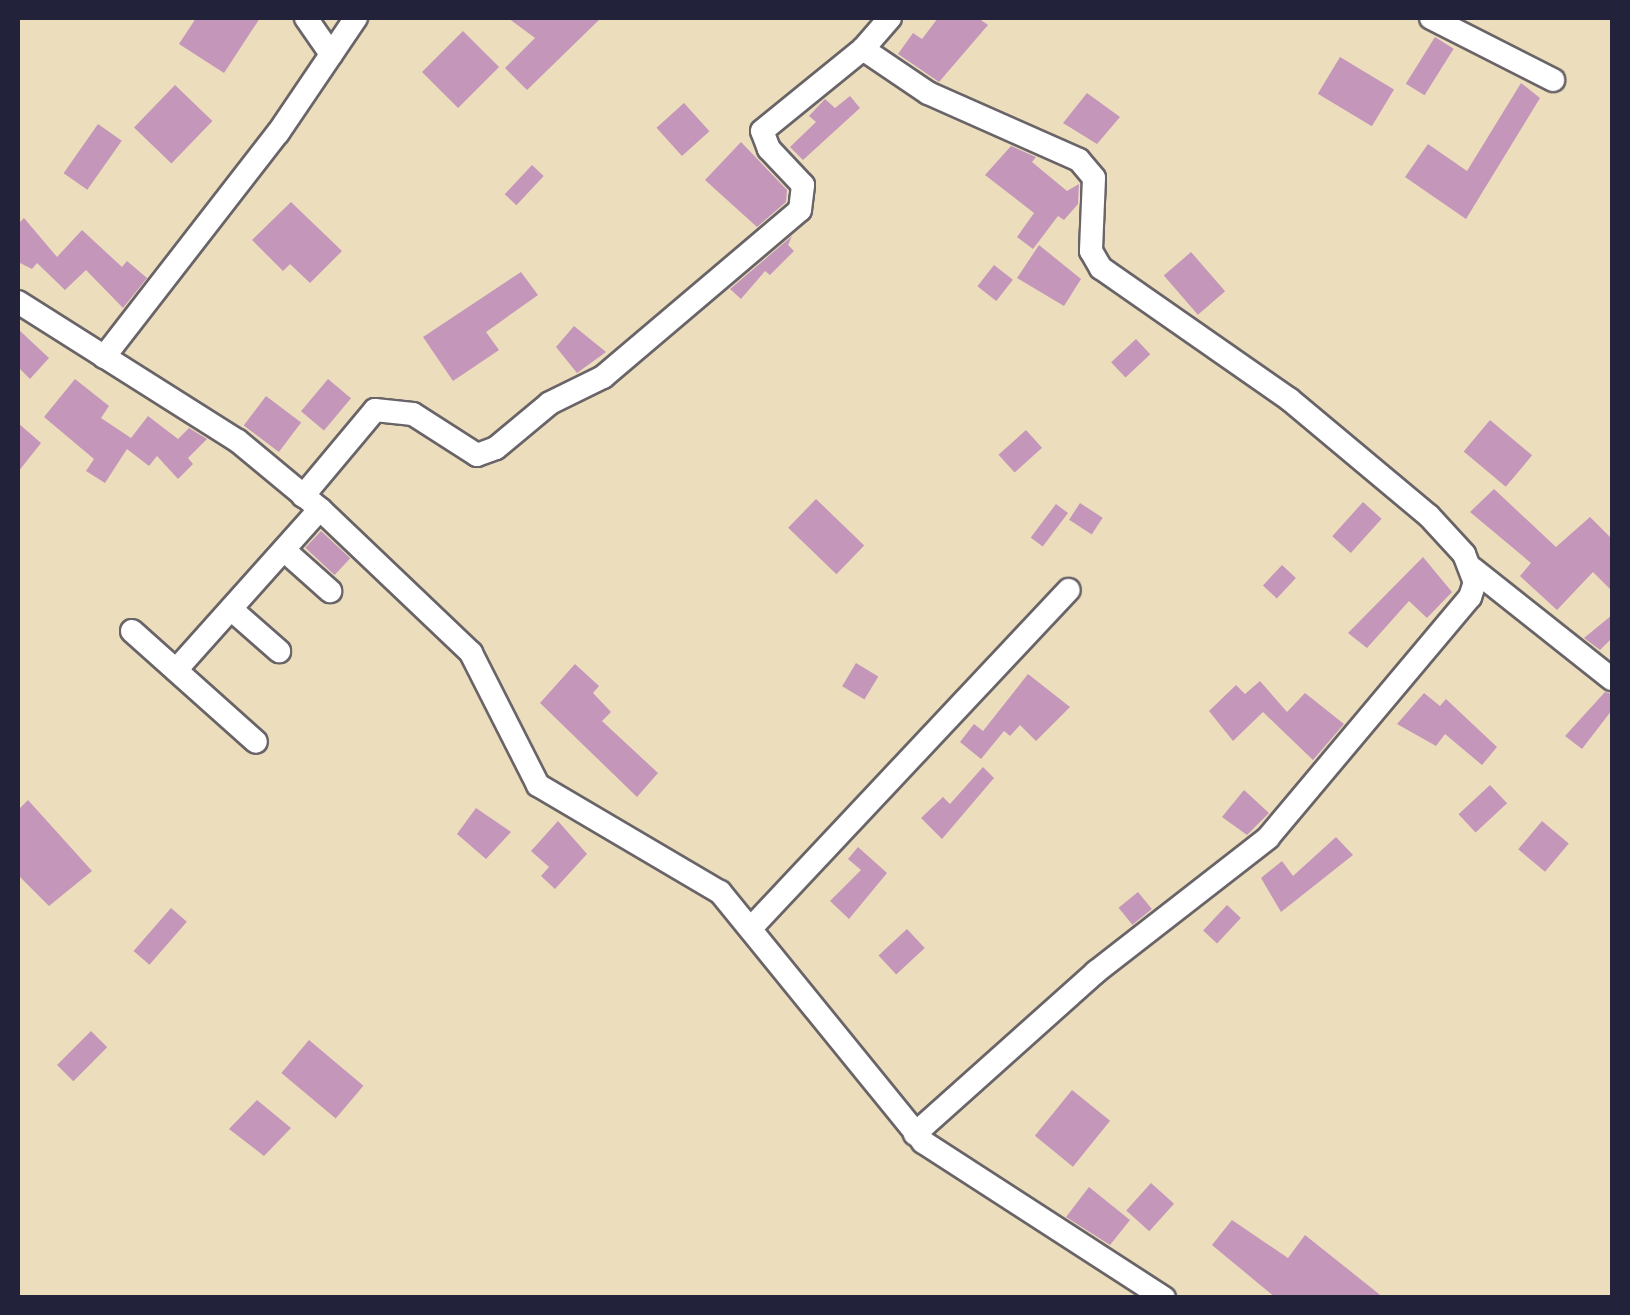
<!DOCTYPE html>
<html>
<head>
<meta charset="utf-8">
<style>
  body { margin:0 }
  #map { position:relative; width:1630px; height:1315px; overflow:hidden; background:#ecdebc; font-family:Alegreya,serif }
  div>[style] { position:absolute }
  .building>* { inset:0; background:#c496ba; transform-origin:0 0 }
  .roads { filter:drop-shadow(2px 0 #696468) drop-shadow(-2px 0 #696468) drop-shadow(0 2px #696468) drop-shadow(0 -2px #696468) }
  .minor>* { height:22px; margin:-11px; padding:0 11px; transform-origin:11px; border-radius:11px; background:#fff }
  span { translate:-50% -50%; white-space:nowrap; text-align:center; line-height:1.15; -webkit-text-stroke:10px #f7f3e8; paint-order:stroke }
  .frame { position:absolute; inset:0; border:20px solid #22223b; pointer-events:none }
</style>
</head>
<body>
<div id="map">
  <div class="building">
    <i style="clip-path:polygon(196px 18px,260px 18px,224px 73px,179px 44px)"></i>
    <i style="clip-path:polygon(508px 18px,601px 18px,527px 90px,505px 68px,535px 38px)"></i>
    <i style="clip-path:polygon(938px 18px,978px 18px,988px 25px,939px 82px,898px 54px,913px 33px,922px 39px)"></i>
    <i style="left:463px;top:31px;width:51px;height:58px;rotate:45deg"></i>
    <i style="left:1435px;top:37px;width:22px;height:55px;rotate:32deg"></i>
    <i style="left:1340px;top:57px;width:63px;height:43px;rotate:31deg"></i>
    <i style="clip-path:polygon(1521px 83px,1540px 98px,1466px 219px,1405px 177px,1428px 144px,1467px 171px)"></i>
    <i style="left:175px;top:85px;width:52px;height:59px;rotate:44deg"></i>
    <i style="clip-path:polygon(1087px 93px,1120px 117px,1097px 144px,1063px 123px)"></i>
    <i style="clip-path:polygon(850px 96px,860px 108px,803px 160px,790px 147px,816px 122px,809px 116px,825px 99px,835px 108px)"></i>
    <i style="left:684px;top:103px;width:38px;height:37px;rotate:48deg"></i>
    <i style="left:98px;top:124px;width:29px;height:60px;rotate:35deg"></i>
    <i style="clip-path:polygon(741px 142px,787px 190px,786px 202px,757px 227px,705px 180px)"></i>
    <i style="clip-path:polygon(1011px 146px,1036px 157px,1032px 162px,1067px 191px,1079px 184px,1078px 204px,1064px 220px,1058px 216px,1033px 249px,1017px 237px,1034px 213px,985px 175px)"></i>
    <i style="left:532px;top:165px;width:16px;height:40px;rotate:43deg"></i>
    <i style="clip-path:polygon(291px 202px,342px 251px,310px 283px,290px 264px,283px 271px,252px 240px)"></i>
    <i style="clip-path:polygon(24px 218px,57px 257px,82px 230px,122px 267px,127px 261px,147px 278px,123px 308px,86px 270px,65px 290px,37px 263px,32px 269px,18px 262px,18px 224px)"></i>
    <i style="clip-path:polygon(792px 236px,788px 245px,794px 251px,770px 275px,765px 271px,741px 299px,730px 289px)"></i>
    <i style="clip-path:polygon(1039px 245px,1081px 279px,1064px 306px,1017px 278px)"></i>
    <i style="left:1191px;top:252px;width:52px;height:36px;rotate:49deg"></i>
    <i style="left:994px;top:265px;width:24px;height:27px;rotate:38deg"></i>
    <i style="clip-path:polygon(521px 272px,538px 295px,486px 332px,499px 350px,453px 381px,423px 337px)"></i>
    <i style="clip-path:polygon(574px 326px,606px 352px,577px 373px,556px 347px)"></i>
    <i style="clip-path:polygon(18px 329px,49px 358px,30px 379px,18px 367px)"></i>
    <i style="left:1136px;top:339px;width:21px;height:34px;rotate:47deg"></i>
    <i style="clip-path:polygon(75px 379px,109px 406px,101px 418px,131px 438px,148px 416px,178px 439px,189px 428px,207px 439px,188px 458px,193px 464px,178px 479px,157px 456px,149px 466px,127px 449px,105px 483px,86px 471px,94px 459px,44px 417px)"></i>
    <i style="left:328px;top:379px;width:30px;height:42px;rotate:40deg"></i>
    <i style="left:266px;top:396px;width:44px;height:37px;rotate:37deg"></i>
    <i style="left:1490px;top:420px;width:55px;height:41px;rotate:40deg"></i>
    <i style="clip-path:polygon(18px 423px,41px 443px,18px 472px)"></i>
    <i style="left:1026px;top:430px;width:24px;height:37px;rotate:48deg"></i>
    <i style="clip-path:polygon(1494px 489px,1556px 547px,1590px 517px,1612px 539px,1612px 591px,1593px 572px,1557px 610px,1520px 576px,1531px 563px,1470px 512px)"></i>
    <i style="left:816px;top:499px;width:67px;height:40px;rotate:44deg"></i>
    <i style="left:1363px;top:502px;width:25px;height:46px;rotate:42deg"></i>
    <i style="left:1080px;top:503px;width:27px;height:20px;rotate:33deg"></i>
    <i style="left:1056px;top:504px;width:15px;height:42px;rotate:37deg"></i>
    <i style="left:321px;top:531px;width:40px;height:23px;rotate:43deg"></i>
    <i style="clip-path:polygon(1423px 557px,1452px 592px,1427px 618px,1409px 601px,1367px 648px,1348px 633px)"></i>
    <i style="left:1282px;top:565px;width:19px;height:28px;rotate:43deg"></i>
    <i style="clip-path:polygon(1612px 615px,1612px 638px,1600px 650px,1584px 638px)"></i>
    <i style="left:856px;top:663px;width:26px;height:27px;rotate:31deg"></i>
    <i style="clip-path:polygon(575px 664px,599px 686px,593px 693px,611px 712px,602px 721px,658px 773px,637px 797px,540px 703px)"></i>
    <i style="clip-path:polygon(1028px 674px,1070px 707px,1036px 741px,1020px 725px,1010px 736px,1004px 731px,981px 759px,960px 742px,974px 724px,983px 731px)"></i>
    <i style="clip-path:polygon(1260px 681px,1287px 712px,1305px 693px,1344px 724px,1313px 760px,1263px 712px,1233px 741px,1209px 711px,1236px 685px,1245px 694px)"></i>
    <i style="clip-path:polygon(1605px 692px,1612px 694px,1612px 710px,1582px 749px,1565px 736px)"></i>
    <i style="clip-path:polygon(1424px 693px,1440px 706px,1446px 699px,1497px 747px,1482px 765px,1445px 734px,1436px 746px,1397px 724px)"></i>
    <i style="clip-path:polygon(983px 767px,994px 778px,942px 839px,921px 818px,943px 797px,950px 804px)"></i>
    <i style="left:1490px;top:785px;width:25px;height:43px;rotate:47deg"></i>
    <i style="clip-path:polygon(1244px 790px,1269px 813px,1247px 835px,1222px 817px)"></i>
    <i style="clip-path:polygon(28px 800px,92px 871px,49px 906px,18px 875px,18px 810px)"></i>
    <i style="clip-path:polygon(476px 808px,511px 832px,486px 859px,457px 834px)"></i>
    <i style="clip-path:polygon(558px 821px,587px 854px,555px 889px,541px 876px,549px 867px,531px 851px)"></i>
    <i style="left:1542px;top:821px;width:35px;height:37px;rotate:40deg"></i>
    <i style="clip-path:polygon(1336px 837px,1353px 855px,1281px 912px,1261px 878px,1282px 861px,1293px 876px)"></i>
    <i style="clip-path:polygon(858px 847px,887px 873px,849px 919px,830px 901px,861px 870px,848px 859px)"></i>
    <i style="left:1138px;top:892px;width:22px;height:25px;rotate:51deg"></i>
    <i style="left:1227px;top:905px;width:19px;height:35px;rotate:43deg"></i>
    <i style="left:171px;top:908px;width:21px;height:57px;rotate:41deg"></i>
    <i style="left:907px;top:929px;width:26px;height:39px;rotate:47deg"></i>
    <i style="left:91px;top:1031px;width:23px;height:48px;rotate:45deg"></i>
    <i style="left:309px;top:1040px;width:71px;height:43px;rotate:40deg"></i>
    <i style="left:1072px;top:1090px;width:49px;height:59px;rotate:39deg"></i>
    <i style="clip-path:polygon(257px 1100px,291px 1128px,264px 1156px,229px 1129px)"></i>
    <i style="left:1151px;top:1183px;width:31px;height:37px;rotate:42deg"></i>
    <i style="clip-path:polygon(1089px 1187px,1130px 1220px,1110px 1245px,1066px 1217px)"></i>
    <i style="clip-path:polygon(1232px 1220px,1288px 1258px,1305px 1235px,1384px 1298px,1276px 1298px,1212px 1245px)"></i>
  </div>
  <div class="roads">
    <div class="minor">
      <i style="left:306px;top:18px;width:44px;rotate:55.2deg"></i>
      <i style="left:1431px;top:18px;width:137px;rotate:26.9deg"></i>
      <i style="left:863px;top:49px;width:78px;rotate:34.1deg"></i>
      <i style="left:928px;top:93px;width:165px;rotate:23.9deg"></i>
      <i style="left:1079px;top:160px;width:23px;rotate:50deg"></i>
      <i style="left:1094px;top:178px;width:73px;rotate:92.4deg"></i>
      <i style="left:1091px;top:251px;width:20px;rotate:60deg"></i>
      <i style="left:1101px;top:268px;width:229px;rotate:34.9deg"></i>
      <i style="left:1289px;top:399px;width:182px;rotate:39.9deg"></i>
      <i style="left:1429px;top:516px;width:52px;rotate:47.4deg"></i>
      <i style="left:1464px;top:554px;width:30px;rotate:69deg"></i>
      <i style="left:1475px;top:582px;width:16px;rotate:108deg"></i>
      <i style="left:1470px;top:597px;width:314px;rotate:130deg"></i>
      <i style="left:1268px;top:838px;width:218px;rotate:142.1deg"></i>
      <i style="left:1096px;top:972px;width:243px;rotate:138.2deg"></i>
      <i style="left:18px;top:302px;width:260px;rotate:32.3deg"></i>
      <i style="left:238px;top:441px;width:107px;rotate:39.7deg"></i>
      <i style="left:320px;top:509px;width:209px;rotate:43.6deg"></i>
      <i style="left:471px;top:653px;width:148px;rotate:63.1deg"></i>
      <i style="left:538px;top:785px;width:211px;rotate:30.5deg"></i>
      <i style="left:720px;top:892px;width:322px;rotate:50.9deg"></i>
      <i style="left:923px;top:1142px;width:287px;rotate:32.9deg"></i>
      <i style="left:104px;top:357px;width:284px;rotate:-52.2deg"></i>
      <i style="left:278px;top:133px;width:139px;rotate:-55.9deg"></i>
      <i style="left:303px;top:496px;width:112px;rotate:-50.1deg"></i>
      <i style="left:375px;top:410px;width:38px;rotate:6deg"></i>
      <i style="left:413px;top:414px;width:76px;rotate:32.6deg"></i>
      <i style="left:477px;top:455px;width:20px;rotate:-20deg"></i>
      <i style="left:496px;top:448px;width:70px;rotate:-39.8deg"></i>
      <i style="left:550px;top:403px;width:59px;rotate:-26.1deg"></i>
      <i style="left:603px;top:377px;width:258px;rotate:-40.3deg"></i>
      <i style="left:800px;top:210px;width:25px;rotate:-83deg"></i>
      <i style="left:803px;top:185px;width:50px;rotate:-133.4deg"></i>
      <i style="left:769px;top:149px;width:19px;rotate:-111deg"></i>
      <i style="left:762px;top:131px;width:130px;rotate:-39.1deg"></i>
      <i style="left:863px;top:49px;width:41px;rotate:-48.9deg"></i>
      <i style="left:284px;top:550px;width:62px;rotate:41.7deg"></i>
      <i style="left:1473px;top:569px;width:177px;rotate:38.4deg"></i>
      <i style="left:231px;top:609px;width:64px;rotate:41.2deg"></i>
      <i style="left:132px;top:631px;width:166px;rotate:41.8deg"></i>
      <i style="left:176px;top:670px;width:216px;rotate:-48.2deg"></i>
      <i style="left:753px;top:926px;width:461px;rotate:-46.8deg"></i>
    </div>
  </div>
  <div class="frame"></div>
</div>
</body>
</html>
